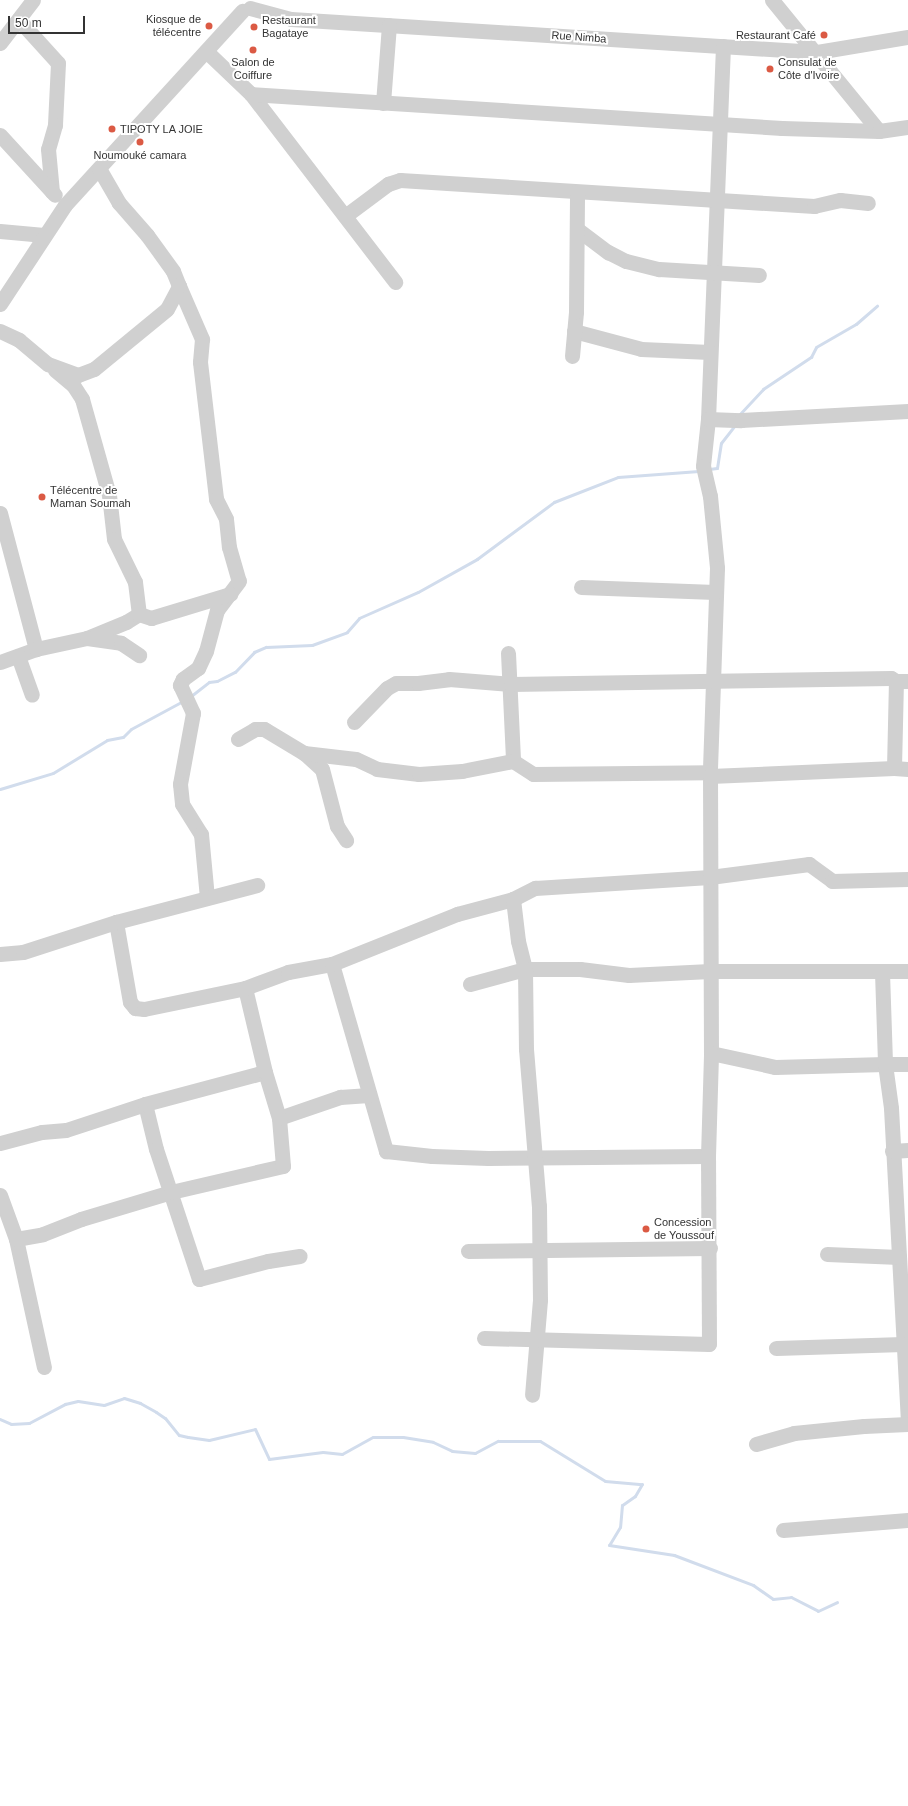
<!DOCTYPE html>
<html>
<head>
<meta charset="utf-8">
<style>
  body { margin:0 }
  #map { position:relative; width:908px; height:1806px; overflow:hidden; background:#fff; font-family:Helvetica,sans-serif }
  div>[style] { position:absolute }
  .stream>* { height:3px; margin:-1.5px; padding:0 1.5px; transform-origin:1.5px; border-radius:1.5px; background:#d1dcec }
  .minor>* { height:15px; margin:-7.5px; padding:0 7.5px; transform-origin:7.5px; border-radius:7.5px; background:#d0d0d0 }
  .dots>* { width:11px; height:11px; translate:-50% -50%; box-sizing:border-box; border:2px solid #fff; border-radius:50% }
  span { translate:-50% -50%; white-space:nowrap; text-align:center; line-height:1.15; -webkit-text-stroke:4px #fff; paint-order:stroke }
  .poi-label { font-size:11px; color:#333 }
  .right { translate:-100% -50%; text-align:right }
  .left { translate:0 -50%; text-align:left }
  .street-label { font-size:11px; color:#333 }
  .scale { position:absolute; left:8px; top:16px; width:77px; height:18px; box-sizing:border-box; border:2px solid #333; border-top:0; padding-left:5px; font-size:12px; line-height:14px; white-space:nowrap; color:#333; -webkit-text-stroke:3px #fff; paint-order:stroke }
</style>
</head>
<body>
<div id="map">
  <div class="stream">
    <i style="left:738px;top:416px;width:37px;rotate:-47deg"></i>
    <i style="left:763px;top:389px;width:58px;rotate:-33.7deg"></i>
    <i style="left:811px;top:357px;width:11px;rotate:-63deg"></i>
    <i style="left:816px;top:347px;width:46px;rotate:-29.9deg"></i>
    <i style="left:856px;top:324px;width:28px;rotate:-41deg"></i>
    <i style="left:709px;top:469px;width:8px;rotate:-7deg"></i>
    <i style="left:717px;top:468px;width:25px;rotate:-81deg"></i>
    <i style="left:721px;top:443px;width:24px;rotate:-52deg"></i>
    <i style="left:191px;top:696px;width:23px;rotate:-38deg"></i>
    <i style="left:209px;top:682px;width:8px;rotate:-7deg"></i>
    <i style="left:217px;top:681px;width:20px;rotate:-27deg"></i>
    <i style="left:235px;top:672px;width:28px;rotate:-46deg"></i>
    <i style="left:254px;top:652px;width:13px;rotate:-23deg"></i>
    <i style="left:266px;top:647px;width:46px;rotate:-2.5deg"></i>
    <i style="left:312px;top:645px;width:37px;rotate:-20deg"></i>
    <i style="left:347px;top:632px;width:18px;rotate:-49deg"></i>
    <i style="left:359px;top:618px;width:64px;rotate:-23.8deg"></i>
    <i style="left:418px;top:592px;width:68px;rotate:-29.2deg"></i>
    <i style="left:477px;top:559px;width:96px;rotate:-36.5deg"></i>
    <i style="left:554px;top:502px;width:69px;rotate:-21.3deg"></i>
    <i style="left:618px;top:477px;width:81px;rotate:-4.2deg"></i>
    <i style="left:0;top:789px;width:55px;rotate:-16.8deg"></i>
    <i style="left:53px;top:773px;width:63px;rotate:-31.4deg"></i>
    <i style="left:107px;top:740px;width:16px;rotate:-11deg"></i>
    <i style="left:123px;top:737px;width:11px;rotate:-45deg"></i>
    <i style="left:131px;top:729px;width:59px;rotate:-28.3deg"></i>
    <i style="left:0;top:1419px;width:12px;rotate:24deg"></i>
    <i style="left:11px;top:1424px;width:18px;rotate:-3deg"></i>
    <i style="left:29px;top:1423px;width:41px;rotate:-27.8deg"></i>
    <i style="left:65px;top:1404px;width:13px;rotate:-13deg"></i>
    <i style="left:78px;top:1401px;width:26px;rotate:9deg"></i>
    <i style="left:104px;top:1405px;width:21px;rotate:-19deg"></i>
    <i style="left:124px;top:1398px;width:17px;rotate:17deg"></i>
    <i style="left:140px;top:1403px;width:18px;rotate:29deg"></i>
    <i style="left:156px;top:1412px;width:11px;rotate:34deg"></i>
    <i style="left:165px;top:1418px;width:22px;rotate:51deg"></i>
    <i style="left:179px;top:1435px;width:9px;rotate:13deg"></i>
    <i style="left:188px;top:1437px;width:21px;rotate:8deg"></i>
    <i style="left:209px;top:1440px;width:47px;rotate:-13.4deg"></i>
    <i style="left:255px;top:1429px;width:33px;rotate:65deg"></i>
    <i style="left:269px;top:1459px;width:54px;rotate:-7.4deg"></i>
    <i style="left:323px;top:1452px;width:19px;rotate:6deg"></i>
    <i style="left:342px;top:1454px;width:35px;rotate:-29deg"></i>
    <i style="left:373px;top:1437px;width:30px"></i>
    <i style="left:403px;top:1437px;width:30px;rotate:9deg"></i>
    <i style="left:433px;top:1442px;width:21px;rotate:25deg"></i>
    <i style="left:452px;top:1451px;width:23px;rotate:5deg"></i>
    <i style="left:475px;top:1453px;width:26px;rotate:-28deg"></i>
    <i style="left:498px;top:1441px;width:42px"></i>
    <i style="left:540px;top:1441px;width:76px;rotate:31.6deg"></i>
    <i style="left:605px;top:1481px;width:37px;rotate:5deg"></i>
    <i style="left:642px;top:1484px;width:14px;rotate:120deg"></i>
    <i style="left:635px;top:1496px;width:16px;rotate:145deg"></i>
    <i style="left:622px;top:1505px;width:22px;rotate:95deg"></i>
    <i style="left:620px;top:1527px;width:21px;rotate:121deg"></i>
    <i style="left:609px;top:1545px;width:66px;rotate:8.7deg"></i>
    <i style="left:674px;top:1555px;width:85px;rotate:20.8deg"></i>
    <i style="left:753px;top:1585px;width:24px;rotate:35deg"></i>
    <i style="left:773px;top:1599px;width:18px;rotate:-6deg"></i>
    <i style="left:791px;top:1597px;width:30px;rotate:27deg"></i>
    <i style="left:818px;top:1611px;width:21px;rotate:-25deg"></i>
  </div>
  <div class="minor">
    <i style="left:772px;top:0;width:169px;rotate:50.8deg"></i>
    <i style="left:250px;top:8px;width:42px;rotate:15deg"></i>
    <i style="left:291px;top:19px;width:527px;rotate:3.59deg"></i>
    <i style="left:817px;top:52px;width:92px;rotate:-9.4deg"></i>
    <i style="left:19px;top:20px;width:58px;rotate:47.8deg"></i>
    <i style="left:58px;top:63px;width:62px;rotate:92.8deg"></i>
    <i style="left:55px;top:125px;width:25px;rotate:106deg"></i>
    <i style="left:48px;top:149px;width:43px;rotate:84.7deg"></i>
    <i style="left:0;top:43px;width:54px;rotate:-52.5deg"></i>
    <i style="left:723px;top:46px;width:373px;rotate:92.3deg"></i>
    <i style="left:708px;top:419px;width:47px;rotate:96.1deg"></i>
    <i style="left:703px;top:466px;width:31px;rotate:77deg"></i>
    <i style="left:710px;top:496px;width:72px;rotate:84.4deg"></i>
    <i style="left:717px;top:568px;width:204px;rotate:92deg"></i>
    <i style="left:710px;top:772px;width:281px;rotate:89.8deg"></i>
    <i style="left:711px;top:1053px;width:66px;rotate:12.3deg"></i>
    <i style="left:775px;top:1067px;width:110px;rotate:-1.6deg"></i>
    <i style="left:885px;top:1064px;width:44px;rotate:82.2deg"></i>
    <i style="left:891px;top:1108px;width:314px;rotate:86.9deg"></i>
    <i style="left:206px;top:51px;width:62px;rotate:43.7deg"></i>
    <i style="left:251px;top:94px;width:237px;rotate:52.5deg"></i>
    <i style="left:251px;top:94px;width:532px;rotate:3.66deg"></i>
    <i style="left:782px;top:128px;width:97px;rotate:1.8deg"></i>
    <i style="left:879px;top:131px;width:29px;rotate:-8deg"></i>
    <i style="left:383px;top:103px;width:78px;rotate:-85.6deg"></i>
    <i style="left:0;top:135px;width:81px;rotate:47.5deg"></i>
    <i style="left:345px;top:216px;width:54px;rotate:-36.7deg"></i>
    <i style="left:388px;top:184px;width:13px;rotate:-18deg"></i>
    <i style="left:400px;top:180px;width:415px;rotate:3.6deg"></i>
    <i style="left:814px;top:206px;width:27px;rotate:-13deg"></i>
    <i style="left:840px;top:200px;width:28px;rotate:6deg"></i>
    <i style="left:577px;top:229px;width:39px;rotate:37deg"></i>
    <i style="left:608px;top:252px;width:20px;rotate:27deg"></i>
    <i style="left:626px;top:261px;width:34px;rotate:14deg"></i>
    <i style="left:659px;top:269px;width:100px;rotate:3.4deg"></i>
    <i style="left:0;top:231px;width:44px;rotate:5.2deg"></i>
    <i style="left:179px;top:286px;width:58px;rotate:66.5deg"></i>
    <i style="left:202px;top:339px;width:23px;rotate:95deg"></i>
    <i style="left:200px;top:362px;width:138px;rotate:83.3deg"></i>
    <i style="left:216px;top:499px;width:22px;rotate:63deg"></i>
    <i style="left:226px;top:519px;width:28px;rotate:84deg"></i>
    <i style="left:229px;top:547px;width:35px;rotate:74deg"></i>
    <i style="left:239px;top:581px;width:36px;rotate:127deg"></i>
    <i style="left:217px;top:610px;width:42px;rotate:105deg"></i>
    <i style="left:206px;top:651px;width:19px;rotate:115deg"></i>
    <i style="left:198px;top:668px;width:19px;rotate:144deg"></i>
    <i style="left:183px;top:679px;width:7px;rotate:117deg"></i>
    <i style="left:180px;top:685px;width:31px;rotate:65deg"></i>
    <i style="left:193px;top:713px;width:72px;rotate:100.4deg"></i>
    <i style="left:180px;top:784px;width:20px;rotate:84deg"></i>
    <i style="left:182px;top:804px;width:36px;rotate:58deg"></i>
    <i style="left:201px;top:834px;width:64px;rotate:84.6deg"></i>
    <i style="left:0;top:304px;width:118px;rotate:-56.7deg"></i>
    <i style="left:65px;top:205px;width:263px;rotate:-47.6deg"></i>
    <i style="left:0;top:331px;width:21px;rotate:25deg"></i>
    <i style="left:19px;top:340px;width:38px;rotate:40deg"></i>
    <i style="left:48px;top:364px;width:32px;rotate:20deg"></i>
    <i style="left:78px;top:375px;width:17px;rotate:-21deg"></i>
    <i style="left:94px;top:369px;width:94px;rotate:-39.4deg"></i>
    <i style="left:167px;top:309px;width:26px;rotate:-62deg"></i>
    <i style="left:179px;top:286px;width:16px;rotate:-112deg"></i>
    <i style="left:173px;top:271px;width:44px;rotate:-125.8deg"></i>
    <i style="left:147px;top:235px;width:43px;rotate:-131.2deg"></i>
    <i style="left:119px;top:203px;width:39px;rotate:-120deg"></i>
    <i style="left:574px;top:331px;width:69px;rotate:15deg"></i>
    <i style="left:641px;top:349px;width:69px;rotate:2.5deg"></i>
    <i style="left:572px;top:356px;width:44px;rotate:-84.8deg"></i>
    <i style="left:576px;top:312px;width:120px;rotate:-89.5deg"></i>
    <i style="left:55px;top:370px;width:23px;rotate:40deg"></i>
    <i style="left:73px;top:385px;width:17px;rotate:57deg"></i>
    <i style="left:82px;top:399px;width:100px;rotate:74.3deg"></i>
    <i style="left:109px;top:495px;width:44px;rotate:83.5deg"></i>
    <i style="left:114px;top:539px;width:48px;rotate:64deg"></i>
    <i style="left:135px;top:582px;width:32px;rotate:83deg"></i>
    <i style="left:139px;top:614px;width:15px;rotate:148deg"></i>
    <i style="left:126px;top:622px;width:42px;rotate:157.7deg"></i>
    <i style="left:708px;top:419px;width:33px;rotate:2deg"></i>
    <i style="left:741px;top:420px;width:167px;rotate:-3.1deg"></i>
    <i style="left:0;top:513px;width:141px;rotate:75.2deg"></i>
    <i style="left:36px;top:649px;width:38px;rotate:160deg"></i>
    <i style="left:581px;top:587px;width:134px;rotate:2.1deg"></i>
    <i style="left:139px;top:614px;width:13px;rotate:18deg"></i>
    <i style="left:151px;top:618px;width:83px;rotate:-16.9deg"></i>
    <i style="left:36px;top:649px;width:52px;rotate:-12.2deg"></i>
    <i style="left:87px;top:638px;width:34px;rotate:8deg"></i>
    <i style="left:121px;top:643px;width:22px;rotate:34deg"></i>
    <i style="left:508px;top:653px;width:108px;rotate:87.3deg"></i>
    <i style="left:513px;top:761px;width:24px;rotate:33deg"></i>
    <i style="left:533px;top:774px;width:177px;rotate:-0.6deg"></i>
    <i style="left:18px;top:656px;width:41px;rotate:70.3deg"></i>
    <i style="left:354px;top:722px;width:47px;rotate:-45.9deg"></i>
    <i style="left:387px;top:688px;width:10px;rotate:-29deg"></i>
    <i style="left:396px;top:683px;width:22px"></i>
    <i style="left:418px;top:683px;width:31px;rotate:-7deg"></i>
    <i style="left:449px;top:679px;width:62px;rotate:4.6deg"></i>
    <i style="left:511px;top:684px;width:380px;rotate:-0.9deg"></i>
    <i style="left:891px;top:678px;width:6px;rotate:31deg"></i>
    <i style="left:896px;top:681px;width:12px"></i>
    <i style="left:238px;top:739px;width:20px;rotate:-30deg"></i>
    <i style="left:255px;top:729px;width:9px"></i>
    <i style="left:264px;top:729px;width:47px;rotate:31deg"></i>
    <i style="left:304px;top:753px;width:24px;rotate:42deg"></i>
    <i style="left:322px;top:769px;width:59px;rotate:75.3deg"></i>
    <i style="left:337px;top:826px;width:17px;rotate:57deg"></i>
    <i style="left:304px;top:753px;width:52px;rotate:6.6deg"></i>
    <i style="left:356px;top:759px;width:23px;rotate:25deg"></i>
    <i style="left:377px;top:769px;width:42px;rotate:6.8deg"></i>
    <i style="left:419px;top:774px;width:43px;rotate:-4deg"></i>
    <i style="left:462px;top:771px;width:52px;rotate:-11.1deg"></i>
    <i style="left:894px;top:768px;width:14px;rotate:4deg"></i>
    <i style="left:710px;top:776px;width:184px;rotate:-2.5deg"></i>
    <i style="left:894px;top:768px;width:87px;rotate:-88.7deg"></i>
    <i style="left:513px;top:899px;width:25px;rotate:-27deg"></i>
    <i style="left:535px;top:888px;width:175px;rotate:-3.6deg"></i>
    <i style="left:710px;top:877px;width:100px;rotate:-7.5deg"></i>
    <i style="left:809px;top:864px;width:29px;rotate:36deg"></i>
    <i style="left:832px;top:881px;width:76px;rotate:-1.5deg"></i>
    <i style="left:116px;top:922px;width:81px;rotate:80.1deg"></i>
    <i style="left:130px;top:1002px;width:8px;rotate:50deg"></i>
    <i style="left:135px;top:1008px;width:9px;rotate:6deg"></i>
    <i style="left:144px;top:1009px;width:103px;rotate:-11.7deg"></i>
    <i style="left:0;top:954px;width:23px;rotate:-5deg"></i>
    <i style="left:23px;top:952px;width:98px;rotate:-17.9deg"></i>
    <i style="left:116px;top:922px;width:146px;rotate:-14.7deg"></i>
    <i style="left:332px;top:964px;width:195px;rotate:73.9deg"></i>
    <i style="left:386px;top:1151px;width:46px;rotate:6.2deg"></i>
    <i style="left:432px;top:1156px;width:56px;rotate:2deg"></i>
    <i style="left:488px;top:1158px;width:220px;rotate:-0.5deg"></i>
    <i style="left:708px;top:1156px;width:103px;rotate:-88.3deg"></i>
    <i style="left:882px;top:972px;width:92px;rotate:88.1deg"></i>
    <i style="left:885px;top:1064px;width:23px"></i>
    <i style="left:470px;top:984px;width:57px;rotate:-15.3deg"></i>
    <i style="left:525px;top:969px;width:55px"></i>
    <i style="left:580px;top:969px;width:49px;rotate:7deg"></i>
    <i style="left:629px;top:975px;width:81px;rotate:-2.8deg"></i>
    <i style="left:710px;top:971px;width:198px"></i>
    <i style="left:145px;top:1104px;width:46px;rotate:76.3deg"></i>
    <i style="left:156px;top:1149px;width:137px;rotate:71.7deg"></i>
    <i style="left:199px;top:1279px;width:71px;rotate:-14.6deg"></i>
    <i style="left:268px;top:1261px;width:32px;rotate:-9deg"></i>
    <i style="left:279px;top:1118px;width:65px;rotate:-19deg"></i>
    <i style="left:340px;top:1097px;width:29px;rotate:-4deg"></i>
    <i style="left:0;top:1143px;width:43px;rotate:-14.7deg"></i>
    <i style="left:42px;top:1132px;width:24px;rotate:-5deg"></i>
    <i style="left:66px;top:1130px;width:83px;rotate:-18.2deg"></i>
    <i style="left:145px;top:1104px;width:124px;rotate:-14.9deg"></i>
    <i style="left:892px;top:1151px;width:16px;rotate:-4deg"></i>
    <i style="left:0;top:1195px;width:47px;rotate:70deg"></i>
    <i style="left:16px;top:1239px;width:131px;rotate:77.7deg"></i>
    <i style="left:16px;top:1239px;width:27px;rotate:-10deg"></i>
    <i style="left:43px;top:1234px;width:41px;rotate:-21.5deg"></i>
    <i style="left:81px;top:1219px;width:94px;rotate:-16.7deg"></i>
    <i style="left:171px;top:1192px;width:115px;rotate:-13.1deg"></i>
    <i style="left:283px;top:1166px;width:48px;rotate:-94.8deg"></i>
    <i style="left:279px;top:1118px;width:48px;rotate:-106.9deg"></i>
    <i style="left:265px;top:1072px;width:86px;rotate:-103.4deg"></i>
    <i style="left:245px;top:988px;width:46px;rotate:-20.4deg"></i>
    <i style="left:288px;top:972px;width:45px;rotate:-10.3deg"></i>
    <i style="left:332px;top:964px;width:135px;rotate:-21.8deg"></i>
    <i style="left:457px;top:914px;width:58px;rotate:-15deg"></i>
    <i style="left:513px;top:899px;width:42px;rotate:83.2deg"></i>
    <i style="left:518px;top:941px;width:29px;rotate:76deg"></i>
    <i style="left:525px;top:969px;width:80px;rotate:89.3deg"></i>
    <i style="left:526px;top:1049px;width:158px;rotate:85.3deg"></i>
    <i style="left:539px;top:1206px;width:94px;rotate:89.4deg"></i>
    <i style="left:540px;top:1300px;width:95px;rotate:94.8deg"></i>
    <i style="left:468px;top:1251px;width:242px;rotate:-0.7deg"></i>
    <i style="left:827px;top:1254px;width:72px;rotate:2.4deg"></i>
    <i style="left:484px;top:1338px;width:225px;rotate:1.5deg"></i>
    <i style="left:709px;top:1344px;width:188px;rotate:-90.3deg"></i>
    <i style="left:776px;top:1348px;width:127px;rotate:-1.8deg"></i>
    <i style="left:756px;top:1444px;width:40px;rotate:-16deg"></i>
    <i style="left:794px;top:1433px;width:70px;rotate:-5.7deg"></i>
    <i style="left:864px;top:1426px;width:44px;rotate:-2.6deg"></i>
    <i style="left:783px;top:1530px;width:125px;rotate:-4.6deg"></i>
  </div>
  <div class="dots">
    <i style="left:209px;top:26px;background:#db5a44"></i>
    <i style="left:254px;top:27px;background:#db5a44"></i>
    <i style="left:824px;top:35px;background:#db5a44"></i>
    <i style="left:253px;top:50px;background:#db5a44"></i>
    <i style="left:770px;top:69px;background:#db5a44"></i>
    <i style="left:112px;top:129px;background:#db5a44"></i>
    <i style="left:140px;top:142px;background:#db5a44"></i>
    <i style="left:42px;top:497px;background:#db5a44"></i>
    <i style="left:646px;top:1229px;background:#db5a44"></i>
  </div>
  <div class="poi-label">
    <span class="right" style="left:201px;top:26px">Kiosque de<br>télécentre</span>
    <span class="left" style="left:262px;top:27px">Restaurant<br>Bagataye</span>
    <span class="right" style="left:816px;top:35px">Restaurant Café</span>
    <span style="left:253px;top:69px">Salon de<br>Coiffure</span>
    <span class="left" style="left:778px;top:69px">Consulat de<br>Côte d'Ivoire</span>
    <span class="left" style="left:120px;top:129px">TIPOTY LA JOIE</span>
    <span style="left:140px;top:155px">Noumouké camara</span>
    <span class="left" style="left:50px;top:497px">Télécentre de<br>Maman Soumah</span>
    <span class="left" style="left:654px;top:1229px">Concession<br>de Youssouf</span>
  </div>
  <div class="street-label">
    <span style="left:579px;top:37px;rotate:4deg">Rue Nimba</span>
  </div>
  <div class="scale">50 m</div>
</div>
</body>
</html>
